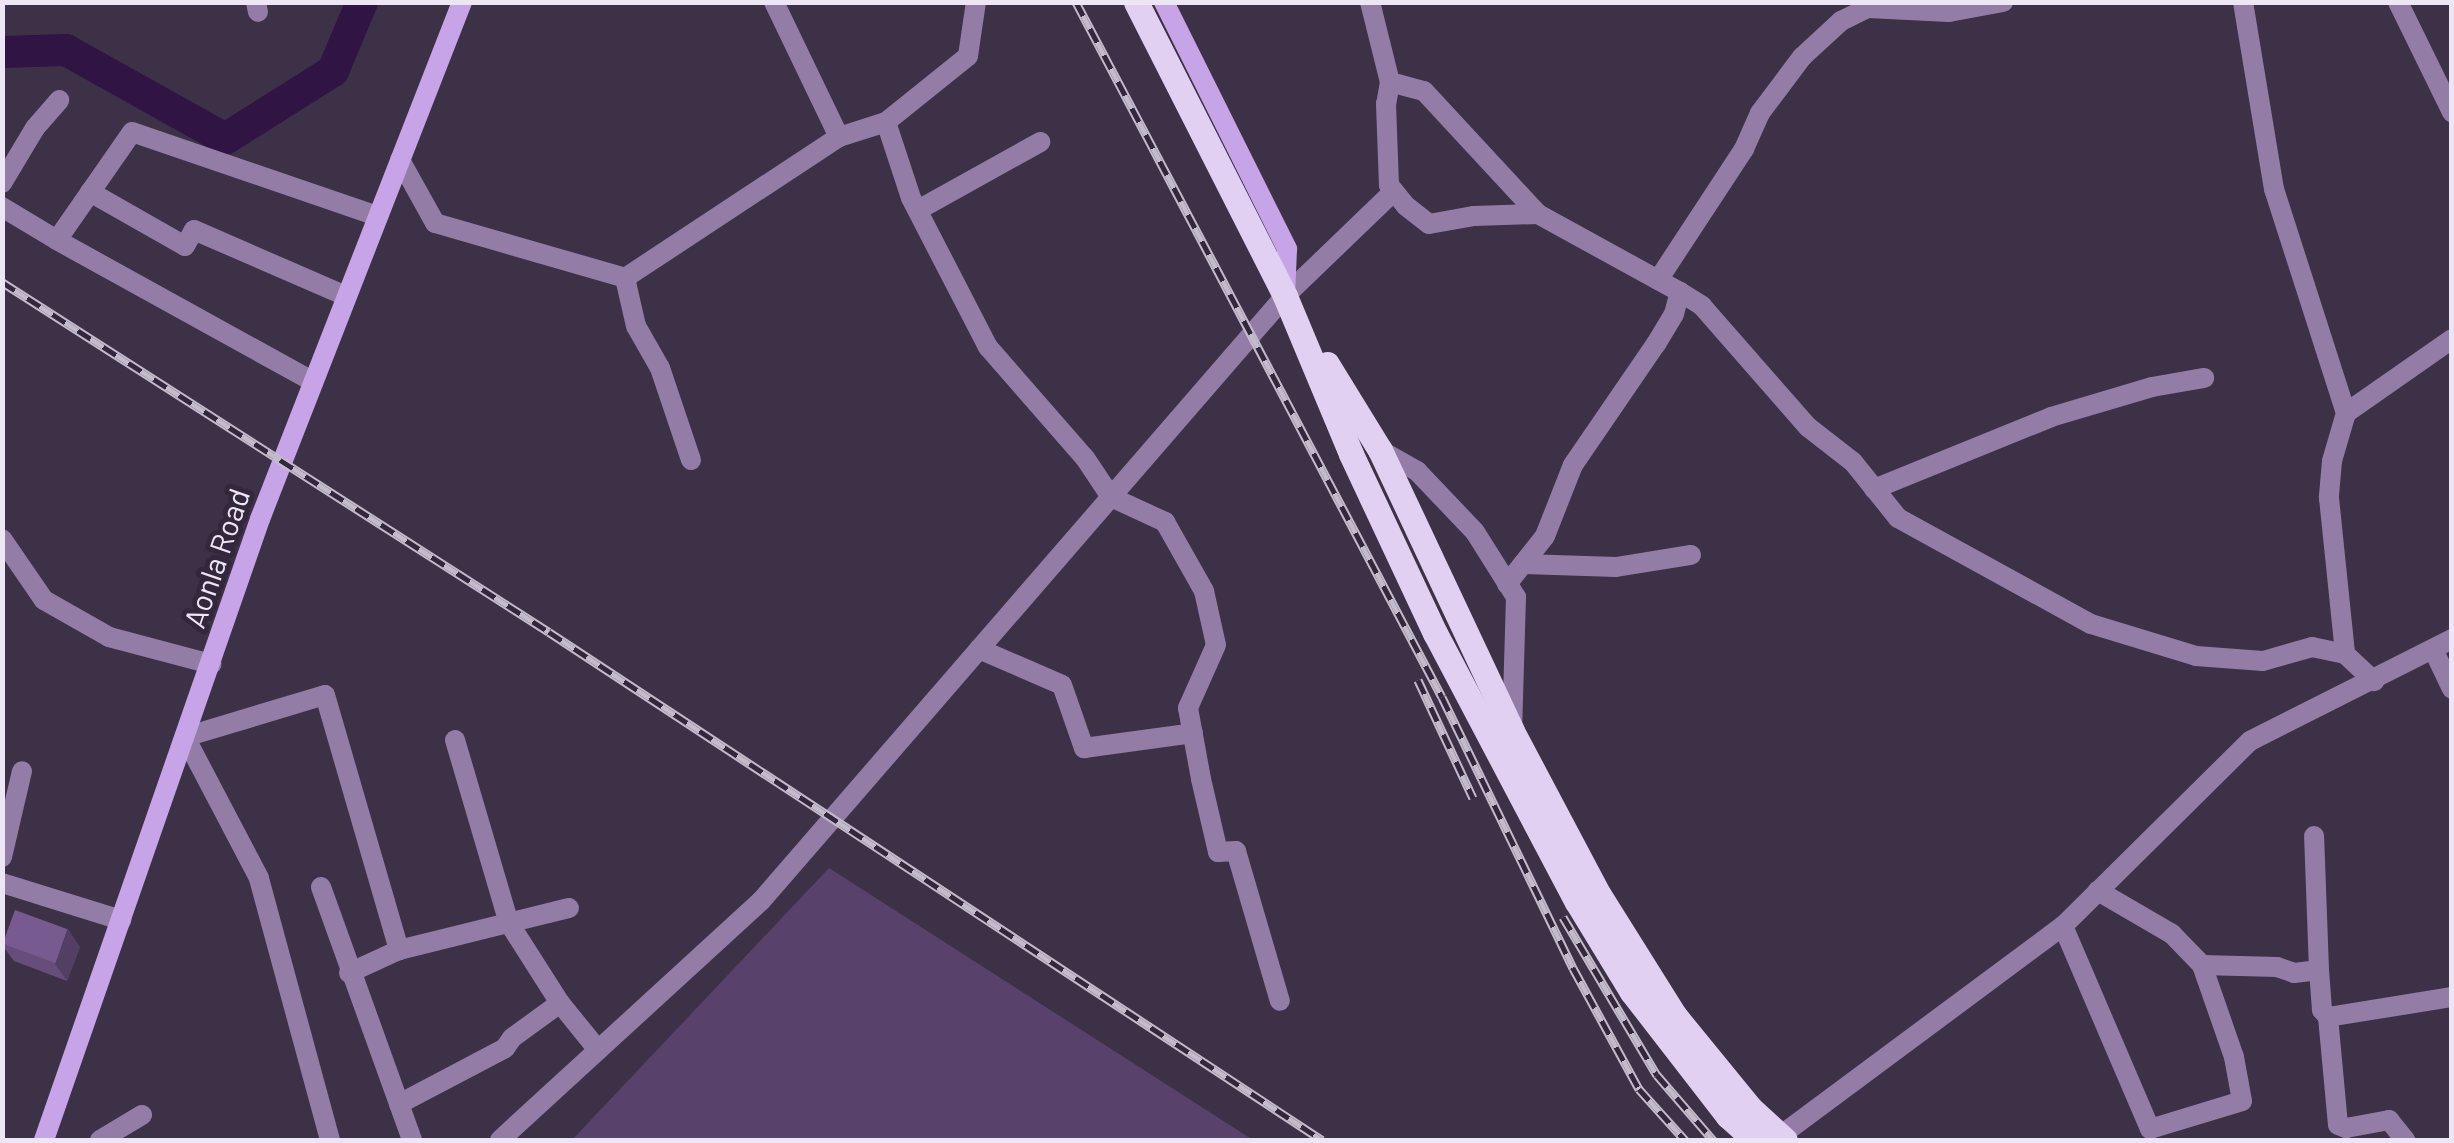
<!DOCTYPE html>
<html>
<head>
<meta charset="utf-8">
<style>
  body { margin:0 }
  #map { position:relative; width:2454px; height:1143px; overflow:hidden; background:#3d3148; font-family:Barlow,sans-serif }
  div>[style] { position:absolute }
  .green>* { inset:0; background:#58426c }
  .river>* { height:32px; margin:-16px; padding:0 16px; transform-origin:16px; border-radius:16px; background:#301544 }
  .street>* { height:20px; margin:-10px; padding:0 10px; transform-origin:10px; border-radius:10px; background:#937da7 }
  .secondary>* { height:20px; margin:-10px; padding:0 10px; transform-origin:10px; border-radius:10px; background:#c7a4e7 }
  .primary>* { height:25px; margin:-12.5px; padding:0 12.5px; transform-origin:12.5px; border-radius:12.5px; background:#e2d0f3 }
  .rail>* { height:9px; margin-top:-4.5px; transform-origin:0; background:repeating-linear-gradient(90deg,#33273d 0 15px,#c3bbcb 0 30px); box-sizing:border-box; border-block:2px solid #c3bbcb }
  .wall>* { inset:0; background:#664d7b }
  .shaded-wall>* { inset:0; background:#533f64 }
  .building>* { inset:0; background:#775a8f; transform-origin:0 0 }
  span { translate:-50% -50%; white-space:nowrap; text-align:center; line-height:1.15; -webkit-text-stroke:10px #33273d; paint-order:stroke }
  .street-label { font-size:30px; color:#ede6f4 }
  .frame { position:absolute; inset:0; border:5px solid #ede6f4; pointer-events:none }
</style>
</head>
<body>
<div id="map">
  <div class="green">
    <i style="clip-path:polygon(829px 868px,1253px 1140px,572px 1140px)"></i>
  </div>
  <div class="river">
    <i style="left:2px;top:52px;width:64px;rotate:-1.8deg"></i>
    <i style="left:66px;top:50px;width:182px;rotate:29.2deg"></i>
    <i style="left:225px;top:139px;width:128px;rotate:-32.2deg"></i>
    <i style="left:333px;top:71px;width:75px;rotate:-67.2deg"></i>
  </div>
  <div class="street">
    <i style="left:256px;top:2px;width:10px;rotate:79deg"></i>
    <i style="left:774px;top:2px;width:150px;rotate:64.3deg"></i>
    <i style="left:1370px;top:2px;width:82px;rotate:76deg"></i>
    <i style="left:1390px;top:82px;width:22px;rotate:100deg"></i>
    <i style="left:1386px;top:104px;width:81px;rotate:87.9deg"></i>
    <i style="left:1389px;top:185px;width:27px;rotate:51deg"></i>
    <i style="left:1406px;top:206px;width:29px;rotate:38deg"></i>
    <i style="left:1429px;top:224px;width:46px;rotate:-10.1deg"></i>
    <i style="left:1474px;top:216px;width:64px;rotate:-1.8deg"></i>
    <i style="left:1538px;top:214px;width:162px;rotate:28.8deg"></i>
    <i style="left:1680px;top:292px;width:26px;rotate:32deg"></i>
    <i style="left:1702px;top:306px;width:161px;rotate:48.8deg"></i>
    <i style="left:1808px;top:427px;width:57px;rotate:37.9deg"></i>
    <i style="left:1853px;top:462px;width:72px;rotate:51.2deg"></i>
    <i style="left:1898px;top:518px;width:220px;rotate:28.8deg"></i>
    <i style="left:2091px;top:624px;width:110px;rotate:16.9deg"></i>
    <i style="left:2196px;top:656px;width:67px;rotate:4.3deg"></i>
    <i style="left:2263px;top:661px;width:51px;rotate:-15.9deg"></i>
    <i style="left:2312px;top:647px;width:34px;rotate:12deg"></i>
    <i style="left:2345px;top:654px;width:40px;rotate:43deg"></i>
    <i style="left:2243px;top:2px;width:190px;rotate:80.6deg"></i>
    <i style="left:2274px;top:189px;width:235px;rotate:72.2deg"></i>
    <i style="left:2346px;top:413px;width:50px;rotate:106.3deg"></i>
    <i style="left:2332px;top:461px;width:37px;rotate:95deg"></i>
    <i style="left:2329px;top:498px;width:157px;rotate:84.1deg"></i>
    <i style="left:2398px;top:2px;width:123px;rotate:63.9deg"></i>
    <i style="left:1390px;top:82px;width:35px;rotate:15deg"></i>
    <i style="left:1424px;top:91px;width:168px;rotate:47.2deg"></i>
    <i style="left:886px;top:122px;width:80px;rotate:71.8deg"></i>
    <i style="left:911px;top:198px;width:168px;rotate:62.7deg"></i>
    <i style="left:988px;top:347px;width:147px;rotate:48.9deg"></i>
    <i style="left:1085px;top:458px;width:47px;rotate:56.3deg"></i>
    <i style="left:1111px;top:497px;width:60px;rotate:24.8deg"></i>
    <i style="left:1165px;top:522px;width:79px;rotate:60.5deg"></i>
    <i style="left:1204px;top:591px;width:55px;rotate:77.5deg"></i>
    <i style="left:1216px;top:645px;width:69px;rotate:114deg"></i>
    <i style="left:1188px;top:708px;width:72px;rotate:79.6deg"></i>
    <i style="left:1201px;top:779px;width:75px;rotate:76.9deg"></i>
    <i style="left:1218px;top:852px;width:18px;rotate:-3deg"></i>
    <i style="left:1236px;top:851px;width:156px;rotate:73.7deg"></i>
    <i style="left:400px;top:160px;width:72px;rotate:60.9deg"></i>
    <i style="left:435px;top:223px;width:198px;rotate:16.1deg"></i>
    <i style="left:625px;top:278px;width:256px;rotate:-33.4deg"></i>
    <i style="left:839px;top:137px;width:49px;rotate:-17.7deg"></i>
    <i style="left:886px;top:122px;width:105px;rotate:-38.8deg"></i>
    <i style="left:968px;top:56px;width:55px;rotate:-81.6deg"></i>
    <i style="left:2px;top:183px;width:64px;rotate:-59deg"></i>
    <i style="left:35px;top:128px;width:37px;rotate:-49deg"></i>
    <i style="left:90px;top:192px;width:109px;rotate:29.6deg"></i>
    <i style="left:185px;top:246px;width:18px;rotate:-61deg"></i>
    <i style="left:194px;top:230px;width:166px;rotate:23.5deg"></i>
    <i style="left:2px;top:207px;width:64px;rotate:31deg"></i>
    <i style="left:918px;top:210px;width:140px;rotate:-29.1deg"></i>
    <i style="left:625px;top:278px;width:49px;rotate:77.1deg"></i>
    <i style="left:636px;top:326px;width:48px;rotate:60.3deg"></i>
    <i style="left:660px;top:368px;width:97px;rotate:71.4deg"></i>
    <i style="left:1658px;top:280px;width:157px;rotate:-56.7deg"></i>
    <i style="left:1744px;top:149px;width:39px;rotate:-66deg"></i>
    <i style="left:1760px;top:113px;width:70px;rotate:-53.1deg"></i>
    <i style="left:1802px;top:57px;width:53px;rotate:-42.7deg"></i>
    <i style="left:1841px;top:21px;width:30px;rotate:-26deg"></i>
    <i style="left:1868px;top:8px;width:81px;rotate:2.8deg"></i>
    <i style="left:1949px;top:12px;width:55px;rotate:-10.5deg"></i>
    <i style="left:312px;top:381px;width:291px;rotate:-151.1deg"></i>
    <i style="left:57px;top:240px;width:131px;rotate:-55.2deg"></i>
    <i style="left:132px;top:132px;width:260px;rotate:18.9deg"></i>
    <i style="left:2346px;top:413px;width:129px;rotate:-34.9deg"></i>
    <i style="left:1380px;top:450px;width:43px;rotate:29.6deg"></i>
    <i style="left:1417px;top:471px;width:84px;rotate:46.4deg"></i>
    <i style="left:1475px;top:532px;width:77px;rotate:57.8deg"></i>
    <i style="left:1516px;top:597px;width:132px;rotate:91.7deg"></i>
    <i style="left:1874px;top:489px;width:191px;rotate:-22.1deg"></i>
    <i style="left:2051px;top:417px;width:105px;rotate:-16.5deg"></i>
    <i style="left:2152px;top:387px;width:53px;rotate:-9.8deg"></i>
    <i style="left:2px;top:539px;width:74px;rotate:55.5deg"></i>
    <i style="left:44px;top:600px;width:75px;rotate:29.6deg"></i>
    <i style="left:109px;top:637px;width:106px;rotate:14.8deg"></i>
    <i style="left:1523px;top:564px;width:93px;rotate:1.8deg"></i>
    <i style="left:1616px;top:567px;width:76px;rotate:-9.1deg"></i>
    <i style="left:1507px;top:584px;width:61px;rotate:-51.6deg"></i>
    <i style="left:1545px;top:536px;width:76px;rotate:-68.5deg"></i>
    <i style="left:1573px;top:465px;width:147px;rotate:-55.6deg"></i>
    <i style="left:1656px;top:344px;width:35px;rotate:-59deg"></i>
    <i style="left:1674px;top:314px;width:23px;rotate:-75deg"></i>
    <i style="left:979px;top:649px;width:90px;rotate:23.4deg"></i>
    <i style="left:1062px;top:685px;width:67px;rotate:70.8deg"></i>
    <i style="left:1084px;top:748px;width:110px;rotate:-7.8deg"></i>
    <i style="left:2433px;top:649px;width:44px;rotate:64.6deg"></i>
    <i style="left:455px;top:740px;width:191px;rotate:73.6deg"></i>
    <i style="left:509px;top:923px;width:95px;rotate:57.5deg"></i>
    <i style="left:560px;top:1003px;width:60px;rotate:51deg"></i>
    <i style="left:2px;top:857px;width:88px;rotate:-76.9deg"></i>
    <i style="left:2px;top:883px;width:125px;rotate:17.3deg"></i>
    <i style="left:321px;top:887px;width:269px;rotate:70.2deg"></i>
    <i style="left:2063px;top:926px;width:221px;rotate:66.8deg"></i>
    <i style="left:2150px;top:1129px;width:96px;rotate:-16.9deg"></i>
    <i style="left:2242px;top:1101px;width:45px;rotate:-100.3deg"></i>
    <i style="left:2234px;top:1057px;width:97px;rotate:-109.2deg"></i>
    <i style="left:2202px;top:965px;width:43px;rotate:-134.1deg"></i>
    <i style="left:2172px;top:934px;width:86px;rotate:-149.8deg"></i>
    <i style="left:2202px;top:965px;width:75px;rotate:1.5deg"></i>
    <i style="left:2277px;top:967px;width:18px;rotate:19deg"></i>
    <i style="left:2294px;top:973px;width:25px;rotate:-7deg"></i>
    <i style="left:2319px;top:970px;width:134px;rotate:-92.1deg"></i>
    <i style="left:2319px;top:970px;width:40px;rotate:85.7deg"></i>
    <i style="left:2322px;top:1010px;width:9px;rotate:49deg"></i>
    <i style="left:2328px;top:1017px;width:126px;rotate:-9.2deg"></i>
    <i style="left:349px;top:973px;width:55px;rotate:-24.7deg"></i>
    <i style="left:399px;top:950px;width:175px;rotate:-13.9deg"></i>
    <i style="left:2328px;top:1017px;width:108px;rotate:84.7deg"></i>
    <i style="left:2338px;top:1125px;width:9px;rotate:21deg"></i>
    <i style="left:2346px;top:1128px;width:44px;rotate:-10.5deg"></i>
    <i style="left:2389px;top:1120px;width:26px;rotate:51deg"></i>
    <i style="left:399px;top:1104px;width:120px;rotate:-27.8deg"></i>
    <i style="left:505px;top:1048px;width:12px;rotate:-55deg"></i>
    <i style="left:512px;top:1038px;width:59px;rotate:-36.1deg"></i>
    <i style="left:1780px;top:1136px;width:352px;rotate:-36.6deg"></i>
    <i style="left:2063px;top:926px;width:263px;rotate:-44.7deg"></i>
    <i style="left:2250px;top:741px;width:226px;rotate:-26.8deg"></i>
    <i style="left:100px;top:1140px;width:49px;rotate:-30.8deg"></i>
    <i style="left:330px;top:1140px;width:271px;rotate:-105.2deg"></i>
    <i style="left:259px;top:878px;width:159px;rotate:-117.7deg"></i>
    <i style="left:185px;top:737px;width:146px;rotate:-16.7deg"></i>
    <i style="left:325px;top:695px;width:266px;rotate:73.8deg"></i>
    <i style="left:500px;top:1140px;width:354px;rotate:-42.5deg"></i>
    <i style="left:761px;top:901px;width:800px;rotate:-49.1deg"></i>
    <i style="left:1285px;top:296px;width:151px;rotate:-43.9deg"></i>
  </div>
  <div class="secondary">
    <i style="left:1164px;top:2px;width:276px;rotate:63.5deg"></i>
    <i style="left:1287px;top:249px;width:47px;rotate:92.4deg"></i>
    <i style="left:44px;top:1140px;width:657px;rotate:-70.82deg"></i>
    <i style="left:260px;top:519px;width:555px;rotate:-68.66deg"></i>
  </div>
  <div class="primary">
    <i style="left:1136px;top:2px;width:330px;rotate:63.1deg"></i>
    <i style="left:1285px;top:296px;width:171px;rotate:67.3deg"></i>
    <i style="left:1351px;top:454px;width:198px;rotate:64.9deg"></i>
    <i style="left:1435px;top:633px;width:304px;rotate:62.2deg"></i>
    <i style="left:1577px;top:902px;width:105px;rotate:58.6deg"></i>
    <i style="left:1632px;top:992px;width:157px;rotate:52.3deg"></i>
    <i style="left:1728px;top:1116px;width:36px;rotate:42deg"></i>
    <i style="left:1327px;top:364px;width:101px;rotate:58.4deg"></i>
    <i style="left:1380px;top:450px;width:310px;rotate:64.8deg"></i>
    <i style="left:1512px;top:731px;width:186px;rotate:62.1deg"></i>
    <i style="left:1599px;top:895px;width:143px;rotate:57.9deg"></i>
    <i style="left:1675px;top:1016px;width:119px;rotate:50.8deg"></i>
    <i style="left:1750px;top:1108px;width:47px;rotate:42.4deg"></i>
  </div>
  <div class="rail">
    <i style="left:1076px;top:2px;width:785px;rotate:62.23deg"></i>
    <i style="left:1442px;top:697px;width:301px;rotate:64.2deg"></i>
    <i style="left:1573px;top:968px;width:138px;rotate:61.4deg"></i>
    <i style="left:1639px;top:1089px;width:69px;rotate:48deg"></i>
    <i style="left:2px;top:282px;width:649px;rotate:32.61deg"></i>
    <i style="left:549px;top:632px;width:925px;rotate:33.31deg"></i>
    <i style="left:1418px;top:680px;width:130px;rotate:65deg"></i>
    <i style="left:1563px;top:917px;width:184px;rotate:59.3deg"></i>
    <i style="left:1657px;top:1075px;width:86px;rotate:49.3deg"></i>
  </div>
  <div class="wall">
    <i style="clip-path:polygon(2px 945px,80px 947px,67px 981px,14px 961px)"></i>
  </div>
  <div class="shaded-wall">
    <i style="clip-path:polygon(68px 929px,80px 947px,67px 981px,55px 964px)"></i>
  </div>
  <div class="building">
    <i style="left:15px;top:910px;width:56px;height:36px;rotate:20deg"></i>
  </div>
  <div class="street-label">
    <span style="left:216px;top:558px;rotate:-71deg">Aonla Road</span>
  </div>
  <div class="frame"></div>
</div>
</body>
</html>
